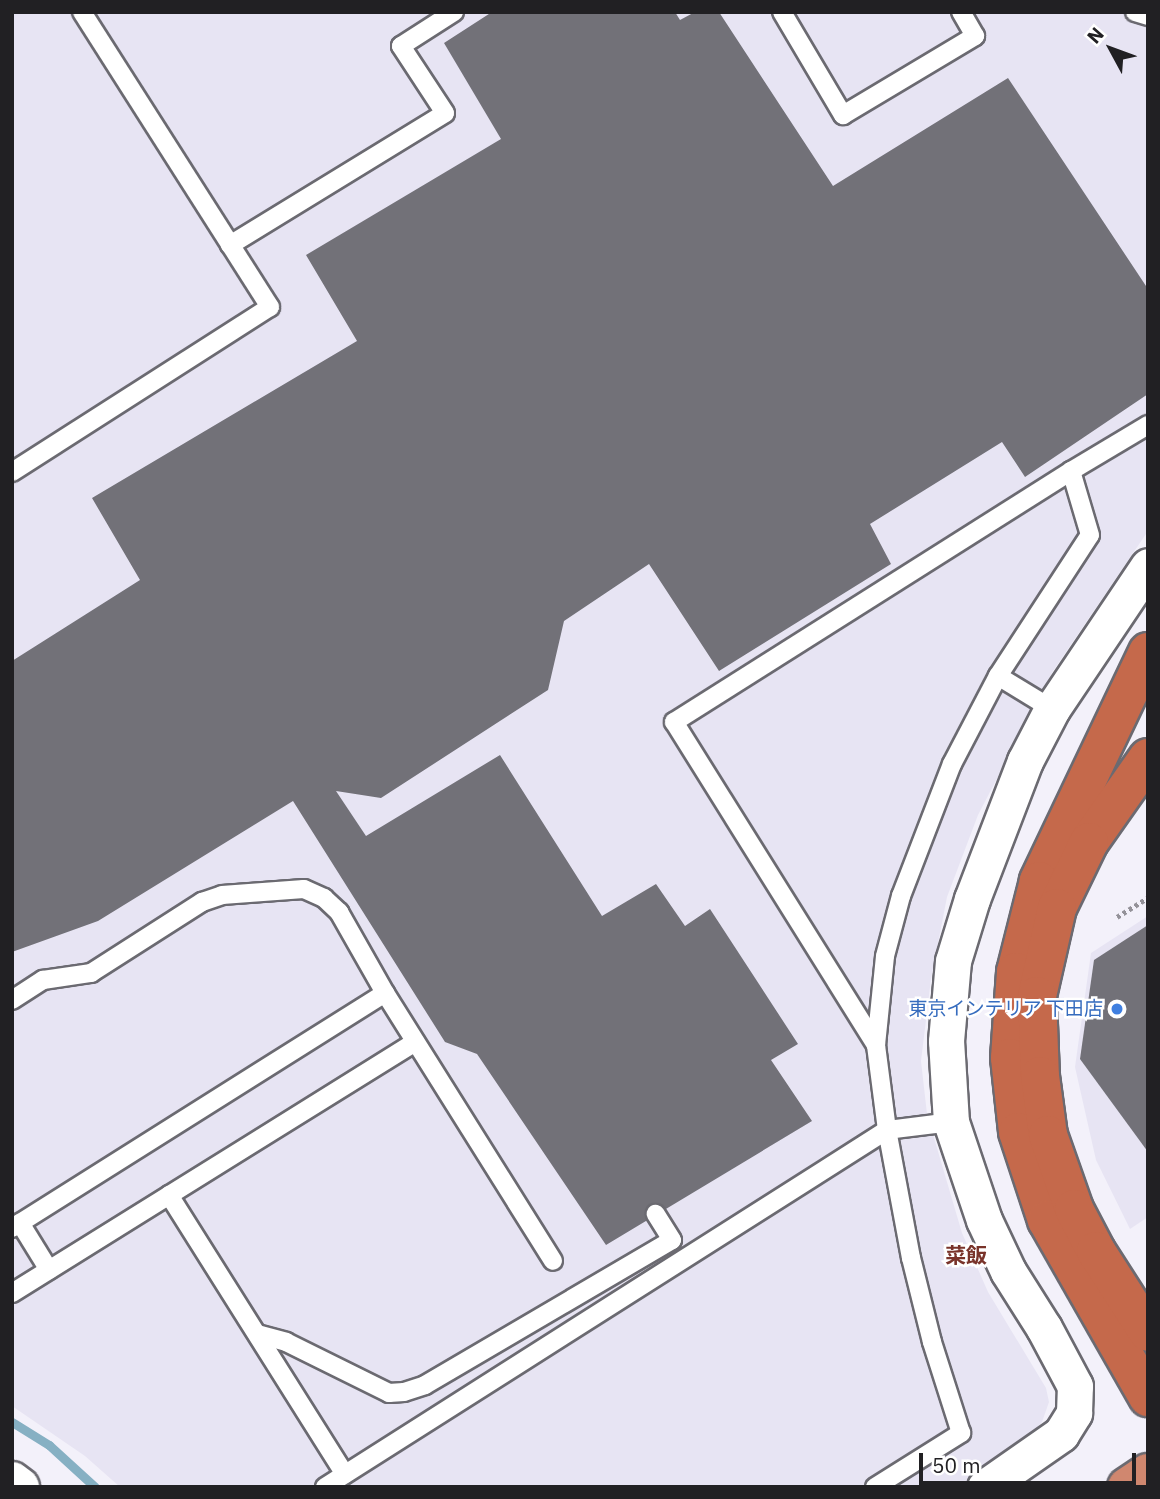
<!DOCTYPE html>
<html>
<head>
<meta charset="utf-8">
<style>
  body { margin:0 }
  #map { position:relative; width:1160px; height:1499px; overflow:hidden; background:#f3f1fa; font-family:"IBM Plex Sans","Noto Sans JP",sans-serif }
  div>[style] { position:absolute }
  .built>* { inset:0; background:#e7e4f3 }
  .stream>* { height:9px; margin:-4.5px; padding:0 4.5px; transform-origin:4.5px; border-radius:4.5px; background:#86b0c3 }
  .building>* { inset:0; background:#727178 }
  .path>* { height:4.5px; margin-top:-2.25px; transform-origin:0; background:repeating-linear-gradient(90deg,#949299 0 3.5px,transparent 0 7px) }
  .roads { filter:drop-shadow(2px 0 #6b6a71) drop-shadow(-2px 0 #6b6a71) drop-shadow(0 2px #6b6a71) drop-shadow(0 -2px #6b6a71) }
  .service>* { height:18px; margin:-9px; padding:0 9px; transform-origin:9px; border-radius:9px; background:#fff }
  .minor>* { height:35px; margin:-17.5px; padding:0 17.5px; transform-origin:17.5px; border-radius:17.5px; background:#fff }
  .tertiary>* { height:38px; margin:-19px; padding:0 19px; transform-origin:19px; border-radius:19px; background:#fff }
  .trunk>* { height:38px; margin:-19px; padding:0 19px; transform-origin:19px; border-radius:19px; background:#d0876f }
  .motorway>* { height:38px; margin:-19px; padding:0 19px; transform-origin:19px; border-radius:19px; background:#c5694b }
  .dots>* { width:19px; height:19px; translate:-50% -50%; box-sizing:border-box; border:4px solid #fff; border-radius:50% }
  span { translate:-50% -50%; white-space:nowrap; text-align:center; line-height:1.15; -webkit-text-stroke:5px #fff; paint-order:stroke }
  .shop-label { font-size:19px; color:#366cbe }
  .right { translate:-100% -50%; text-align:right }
  .neighbourhood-label { font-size:21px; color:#79332a; font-weight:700 }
  .frame { position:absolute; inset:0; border:14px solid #212023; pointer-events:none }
  .north { position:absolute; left:1076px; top:14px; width:70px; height:70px; -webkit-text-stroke:5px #fff; paint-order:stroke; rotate:311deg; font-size:19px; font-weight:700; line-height:28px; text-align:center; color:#212023 }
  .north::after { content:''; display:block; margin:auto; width:24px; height:32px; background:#212023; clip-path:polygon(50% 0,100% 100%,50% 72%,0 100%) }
  .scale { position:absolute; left:919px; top:1453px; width:217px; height:32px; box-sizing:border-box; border:4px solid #212023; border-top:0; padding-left:9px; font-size:21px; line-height:24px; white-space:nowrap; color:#212023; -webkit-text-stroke:5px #fff; paint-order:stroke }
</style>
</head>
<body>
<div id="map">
  <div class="built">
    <i style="clip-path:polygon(12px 12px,1148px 12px,1148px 531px,1053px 671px,978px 815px,947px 897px,931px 979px,921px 1061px,927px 1114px,962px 1233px,988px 1292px,1046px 1388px,1049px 1402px,1042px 1422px,1024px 1442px,977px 1479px,964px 1487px,120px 1487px,85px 1456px,12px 1406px)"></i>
    <i style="clip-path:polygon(1148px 916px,1148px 1217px,1130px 1229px,1096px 1160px,1075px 1067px,1091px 953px)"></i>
  </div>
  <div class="stream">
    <i style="left:12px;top:1422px;width:44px;rotate:31.9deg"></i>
    <i style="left:49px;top:1445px;width:62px;rotate:42.4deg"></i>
  </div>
  <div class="building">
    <i style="clip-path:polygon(492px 12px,675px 12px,680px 20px,695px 12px,719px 12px,833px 186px,1008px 78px,1148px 289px,1148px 394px,1025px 477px,1002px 442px,870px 524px,891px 564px,719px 671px,649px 564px,564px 621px,548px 690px,381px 798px,336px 791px,366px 836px,500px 755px,602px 916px,656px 884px,685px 926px,710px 909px,798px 1044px,771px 1060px,812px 1121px,606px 1245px,477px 1054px,445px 1042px,293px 801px,98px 921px,12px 952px,12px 661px,140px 580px,92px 498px,357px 341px,306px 255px,501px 139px,444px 43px)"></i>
    <i style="clip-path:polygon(1148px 925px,1148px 1152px,1080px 1059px,1094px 960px)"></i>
  </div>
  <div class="path">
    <i style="left:1117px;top:917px;width:36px;rotate:-32deg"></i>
  </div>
  <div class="roads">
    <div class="service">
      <i style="left:782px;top:12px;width:120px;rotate:59.4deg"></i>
      <i style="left:843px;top:115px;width:154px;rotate:-30.9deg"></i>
      <i style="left:975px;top:36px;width:28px;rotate:-120deg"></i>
      <i style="left:1135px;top:12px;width:14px;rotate:17deg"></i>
      <i style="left:230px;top:245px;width:252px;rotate:-31.5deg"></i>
      <i style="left:445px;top:113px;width:80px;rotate:-123.3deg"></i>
      <i style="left:401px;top:46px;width:63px;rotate:-32.7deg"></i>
      <i style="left:12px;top:472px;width:306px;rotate:-32.6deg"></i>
      <i style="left:270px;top:307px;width:350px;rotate:-122.5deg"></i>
      <i style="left:998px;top:676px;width:63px;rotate:31.4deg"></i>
      <i style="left:12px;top:1000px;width:37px;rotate:-33deg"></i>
      <i style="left:43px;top:980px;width:49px;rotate:-8.3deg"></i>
      <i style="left:91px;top:973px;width:132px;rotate:-32.6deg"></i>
      <i style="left:202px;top:902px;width:21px;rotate:-19deg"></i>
      <i style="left:222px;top:895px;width:82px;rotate:-4.2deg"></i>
      <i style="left:304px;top:889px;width:22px;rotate:24deg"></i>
      <i style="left:324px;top:898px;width:21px;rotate:43deg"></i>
      <i style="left:339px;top:912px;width:93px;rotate:60.4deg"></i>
      <i style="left:876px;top:1045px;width:381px;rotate:-122deg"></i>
      <i style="left:674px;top:722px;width:470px;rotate:-32.3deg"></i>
      <i style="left:169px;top:1195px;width:330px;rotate:57.8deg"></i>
      <i style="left:20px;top:1223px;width:55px;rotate:58.3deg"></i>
      <i style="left:12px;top:1228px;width:441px;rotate:-32.2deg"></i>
      <i style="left:385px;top:993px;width:316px;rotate:57.9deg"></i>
      <i style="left:12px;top:1293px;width:475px;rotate:-31.9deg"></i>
      <i style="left:257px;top:1334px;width:30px;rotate:15deg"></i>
      <i style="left:286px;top:1342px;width:115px;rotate:26.3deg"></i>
      <i style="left:389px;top:1393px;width:15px;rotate:-4deg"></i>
      <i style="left:404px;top:1392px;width:22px;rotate:-18deg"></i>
      <i style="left:425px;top:1385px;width:286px;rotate:-30.4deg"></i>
      <i style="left:672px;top:1240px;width:31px;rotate:-122deg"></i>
      <i style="left:325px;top:1487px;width:666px;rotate:-32.42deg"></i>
      <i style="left:887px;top:1130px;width:64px;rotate:-7.1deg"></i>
      <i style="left:875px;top:1487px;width:102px;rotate:-32.1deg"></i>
      <i style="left:961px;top:1433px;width:96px;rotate:-107.7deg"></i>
      <i style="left:932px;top:1342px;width:87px;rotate:-104deg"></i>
      <i style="left:911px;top:1258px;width:130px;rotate:-100.6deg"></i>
      <i style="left:887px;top:1130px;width:86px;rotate:-97.4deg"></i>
      <i style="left:876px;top:1045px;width:89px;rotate:-84.2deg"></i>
      <i style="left:885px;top:956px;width:62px;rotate:-75.1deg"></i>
      <i style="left:901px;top:896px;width:142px;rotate:-68.9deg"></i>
      <i style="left:952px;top:764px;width:99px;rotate:-62.4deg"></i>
      <i style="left:998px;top:676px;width:168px;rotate:-56.9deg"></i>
      <i style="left:1090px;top:535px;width:67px;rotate:-106.5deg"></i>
      <i style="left:1071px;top:471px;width:90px;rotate:-30.9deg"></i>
    </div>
    <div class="minor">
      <i style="left:985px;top:1487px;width:93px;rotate:-34.9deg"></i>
      <i style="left:1061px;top:1434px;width:25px;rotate:-58deg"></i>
      <i style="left:1074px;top:1413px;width:27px;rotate:-88deg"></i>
      <i style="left:1075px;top:1386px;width:66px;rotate:-118.1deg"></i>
      <i style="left:1044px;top:1328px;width:67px;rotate:-122.3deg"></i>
      <i style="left:1008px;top:1271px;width:56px;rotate:-115.2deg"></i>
      <i style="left:984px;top:1220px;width:103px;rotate:-108.6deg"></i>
      <i style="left:951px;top:1122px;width:81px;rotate:-93.5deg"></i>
      <i style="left:946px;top:1041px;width:80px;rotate:-85deg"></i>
      <i style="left:953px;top:961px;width:65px;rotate:-73deg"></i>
      <i style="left:972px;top:899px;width:148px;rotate:-69deg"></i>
      <i style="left:1025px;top:761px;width:59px;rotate:-62.6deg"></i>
      <i style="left:1052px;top:709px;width:172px;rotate:-56.1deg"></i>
    </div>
    <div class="tertiary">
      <i style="left:12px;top:1481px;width:10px;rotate:37deg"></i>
    </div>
    <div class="trunk">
      <i style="left:1127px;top:1487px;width:25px;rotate:-34deg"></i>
    </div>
    <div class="motorway">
      <i style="left:1148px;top:652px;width:254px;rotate:115.5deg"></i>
      <i style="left:1039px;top:881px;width:94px;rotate:104.2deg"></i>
      <i style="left:1016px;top:972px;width:86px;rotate:94deg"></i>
      <i style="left:1010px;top:1058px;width:74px;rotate:83.8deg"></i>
      <i style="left:1018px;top:1132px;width:93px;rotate:71.8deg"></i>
      <i style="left:1047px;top:1220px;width:204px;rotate:60.3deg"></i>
      <i style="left:1148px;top:758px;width:103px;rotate:125.1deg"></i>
      <i style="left:1089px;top:842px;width:73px;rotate:115.9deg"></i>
      <i style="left:1057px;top:908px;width:90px;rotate:102.8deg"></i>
      <i style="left:1037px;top:996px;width:80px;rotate:87.9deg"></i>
      <i style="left:1040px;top:1076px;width:60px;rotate:82.3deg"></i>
      <i style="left:1048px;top:1135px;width:78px;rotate:70.6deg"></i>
      <i style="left:1074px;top:1209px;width:47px;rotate:62.4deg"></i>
      <i style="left:1096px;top:1251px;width:96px;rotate:57.3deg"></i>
    </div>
  </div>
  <div class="dots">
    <i style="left:1117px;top:1009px;background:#3f7fe0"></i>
  </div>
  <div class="shop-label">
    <span class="right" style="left:1103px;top:1009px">東京インテリア 下田店</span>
  </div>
  <div class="neighbourhood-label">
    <span style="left:966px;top:1255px">菜飯</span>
  </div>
  <div class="frame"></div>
  <div class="north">N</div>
  <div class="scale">50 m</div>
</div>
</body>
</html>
